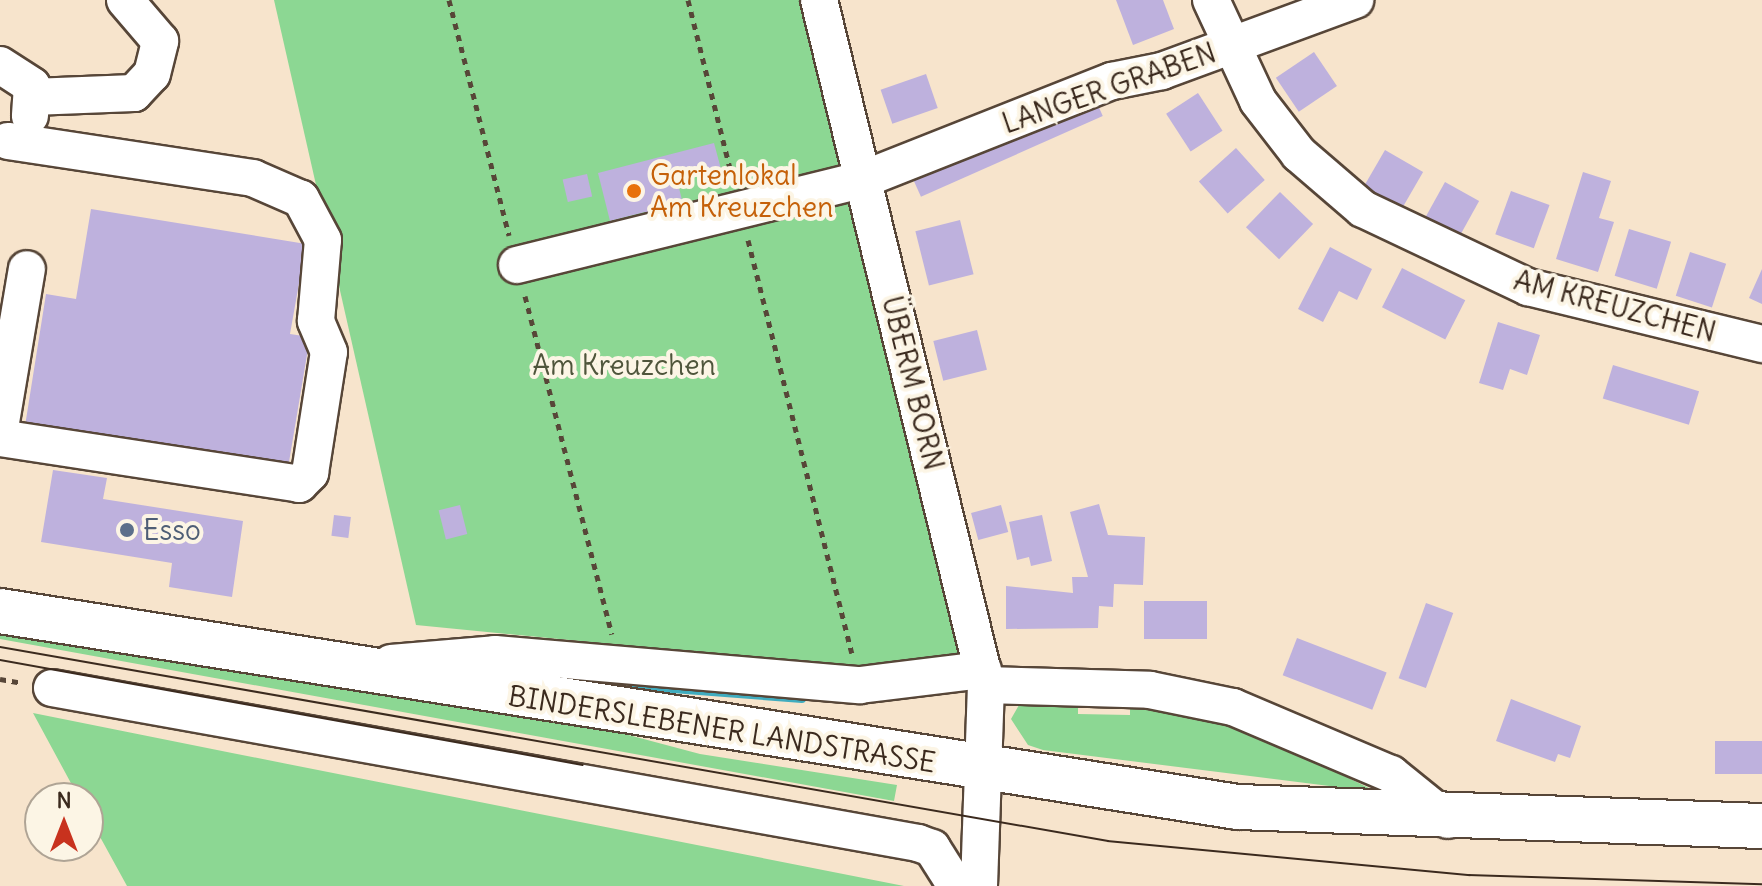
<!DOCTYPE html>
<html>
<head>
<meta charset="utf-8">
<style>
  body { margin:0 }
  #map { position:relative; width:1762px; height:886px; overflow:hidden; background:#f7e4cc; font-family:Delius,sans-serif }
  div>[style] { position:absolute }
  .green>* { inset:0; background:#8cd793 }
  .stream>* { height:9px; margin:-4.5px; padding:0 4.5px; transform-origin:4.5px; border-radius:4.5px; background:#40acbf }
  .building>* { inset:0; background:#beb1dd; transform-origin:0 0 }
  .path>* { height:5px; margin-top:-2.5px; transform-origin:0; background:repeating-linear-gradient(90deg,#574638 0 6px,transparent 0 12px) }
  .roads { filter:drop-shadow(2px 0 #574638) drop-shadow(-2px 0 #574638) drop-shadow(0 2px #574638) drop-shadow(0 -2px #574638) }
  .minor>* { height:36px; margin:-18px; padding:0 18px; transform-origin:18px; border-radius:18px; background:#fff }
  .major>* { height:44px; margin:-22px; padding:0 22px; transform-origin:22px; border-radius:22px; background:#fff }
  .tram>* { height:2px; margin:-1px; padding:0 1px; transform-origin:1px; border-radius:1px; background:#3b2a1e }
  .dots>* { width:22px; height:22px; translate:-50% -50%; box-sizing:border-box; border:4px solid #fcf5e5; border-radius:50% }
  span { translate:-50% -50%; white-space:nowrap; text-align:center; line-height:1.15; -webkit-text-stroke:8px #fcf5e5; paint-order:stroke }
  .street-label { font-size:28px; color:#3b2a1e }
  .food-label { font-size:28px; color:#c56008 }
  .left { translate:0 -50%; text-align:left }
  .park-label { font-size:28px; color:#4f553b }
  .service-label { font-size:28px; color:#4e5e75 }
  .north { position:absolute; left:24px; top:782px; width:80px; height:80px; box-sizing:border-box; background:#fcf5e5; border:2px solid #afa495; border-radius:50%; rotate:0deg; font-size:22px; font-weight:700; line-height:32px; text-align:center; color:#3b2a1e }
  .north::after { content:''; display:block; margin:auto; width:28px; height:36px; background:#c8321e; clip-path:polygon(50% 0,100% 100%,50% 72%,0 100%) }
</style>
</head>
<body>
<div id="map">
  <div class="green">
    <i style="clip-path:polygon(274px 0,801px 0,961px 655px,856px 668px,416px 625px)"></i>
    <i style="clip-path:polygon(0 633px,606px 729px,700px 754px,897px 785px,894px 801px,0 639px)"></i>
    <i style="clip-path:polygon(1032px 704px,1078px 705px,1078px 714px,1130px 715px,1130px 707px,1208px 718px,1244px 727px,1377px 792px,1043px 750px,1028px 745px,1011px 719px,1019px 705px)"></i>
    <i style="clip-path:polygon(33px 713px,232px 753px,904px 886px,127px 886px,88px 815px,88px 798px,79px 798px)"></i>
  </div>
  <div class="stream">
    <i style="left:633px;top:685px;width:169px;rotate:4.4deg"></i>
  </div>
  <div class="building">
    <i style="clip-path:polygon(1116px 0,1163px 0,1174px 29px,1133px 45px)"></i>
    <i style="left:1314px;top:52px;width:41px;height:46px;rotate:56deg"></i>
    <i style="left:926px;top:74px;width:36px;height:48px;rotate:71deg"></i>
    <i style="left:1198px;top:93px;width:45px;height:38px;rotate:57deg"></i>
    <i style="left:1093px;top:94px;width:24px;height:199px;rotate:66deg"></i>
    <i style="clip-path:polygon(714px 143px,721px 169px,677px 180px,686px 216px,648px 226px,645px 212px,610px 221px,598px 173px)"></i>
    <i style="left:1236px;top:148px;width:43px;height:50px;rotate:48deg"></i>
    <i style="left:1385px;top:150px;width:44px;height:42px;rotate:30deg"></i>
    <i style="clip-path:polygon(1583px 172px,1611px 181px,1599px 218px,1614px 222px,1598px 272px,1556px 259px)"></i>
    <i style="left:587px;top:174px;width:23px;height:25px;rotate:77deg"></i>
    <i style="left:1445px;top:182px;width:39px;height:46px;rotate:29deg"></i>
    <i style="left:1511px;top:191px;width:41px;height:46px;rotate:20deg"></i>
    <i style="left:1280px;top:192px;width:46px;height:49px;rotate:44deg"></i>
    <i style="clip-path:polygon(91px 209px,306px 244px,290px 334px,310px 337px,288px 468px,25px 426px,46px 294px,76px 299px)"></i>
    <i style="left:960px;top:220px;width:56px;height:46px;rotate:76deg"></i>
    <i style="left:1629px;top:229px;width:44px;height:49px;rotate:17deg"></i>
    <i style="clip-path:polygon(1330px 247px,1372px 269px,1357px 300px,1339px 291px,1323px 322px,1298px 309px)"></i>
    <i style="left:1690px;top:252px;width:38px;height:46px;rotate:18deg"></i>
    <i style="left:1402px;top:268px;width:71px;height:44px;rotate:27deg"></i>
    <i style="clip-path:polygon(1762px 269px,1762px 304px,1749px 298px)"></i>
    <i style="clip-path:polygon(1498px 322px,1540px 335px,1527px 375px,1510px 369px,1503px 390px,1479px 383px)"></i>
    <i style="left:977px;top:330px;width:41px;height:45px;rotate:76deg"></i>
    <i style="left:1613px;top:365px;width:90px;height:35px;rotate:17deg"></i>
    <i style="clip-path:polygon(53px 470px,107px 478px,103px 499px,243px 521px,232px 597px,169px 587px,172px 563px,41px 542px)"></i>
    <i style="clip-path:polygon(1099px 504px,1108px 535px,1145px 537px,1143px 585px,1114px 584px,1113px 607px,1099px 606px,1098px 628px,1006px 629px,1006px 586px,1073px 593px,1072px 577px,1088px 577px,1070px 512px)"></i>
    <i style="left:460px;top:505px;width:30px;height:22px;rotate:76deg"></i>
    <i style="left:1001px;top:505px;width:28px;height:31px;rotate:75deg"></i>
    <i style="left:334px;top:515px;width:17px;height:21px;rotate:7deg"></i>
    <i style="clip-path:polygon(1042px 515px,1052px 561px,1031px 566px,1029px 557px,1017px 560px,1009px 522px)"></i>
    <i style="left:1144px;top:601px;width:63px;height:38px"></i>
    <i style="left:1426px;top:603px;width:29px;height:80px;rotate:20deg"></i>
    <i style="left:1297px;top:638px;width:96px;height:40px;rotate:21deg"></i>
    <i style="clip-path:polygon(1511px 699px,1581px 726px,1570px 758px,1558px 754px,1555px 762px,1496px 741px)"></i>
    <i style="left:1762px;top:741px;width:33px;height:47px;rotate:90deg"></i>
  </div>
  <div class="path">
    <i style="left:449px;top:0;width:243px;rotate:75.7deg"></i>
    <i style="left:688px;top:0;width:186px;rotate:76deg"></i>
    <i style="left:748px;top:240px;width:426px;rotate:75.9deg"></i>
    <i style="left:525px;top:296px;width:349px;rotate:75.6deg"></i>
    <i style="left:0;top:679px;width:23px;rotate:10deg"></i>
  </div>
  <div class="roads">
    <div class="minor">
      <i style="left:819px;top:0;width:705px;rotate:76.3deg"></i>
      <i style="left:986px;top:685px;width:201px;rotate:92deg"></i>
      <i style="left:1211px;top:0;width:111px;rotate:65deg"></i>
      <i style="left:1258px;top:101px;width:67px;rotate:52.3deg"></i>
      <i style="left:1299px;top:154px;width:84px;rotate:40.7deg"></i>
      <i style="left:1363px;top:209px;width:183px;rotate:25.3deg"></i>
      <i style="left:1528px;top:287px;width:241px;rotate:13.7deg"></i>
      <i style="left:0;top:65px;width:38px;rotate:33deg"></i>
      <i style="left:32px;top:86px;width:30px;rotate:94deg"></i>
      <i style="left:32px;top:97px;width:102px;rotate:-2.2deg"></i>
      <i style="left:134px;top:93px;width:26px;rotate:-47deg"></i>
      <i style="left:152px;top:74px;width:34px;rotate:-76deg"></i>
      <i style="left:160px;top:41px;width:54px;rotate:-130.5deg"></i>
      <i style="left:517px;top:265px;width:357px;rotate:-13.9deg"></i>
      <i style="left:864px;top:179px;width:267px;rotate:-21.6deg"></i>
      <i style="left:1112px;top:81px;width:51px;rotate:-11.3deg"></i>
      <i style="left:1162px;top:71px;width:206px;rotate:-20.2deg"></i>
      <i style="left:0;top:428px;width:161px;rotate:-80.4deg"></i>
      <i style="left:0;top:438px;width:303px;rotate:8.7deg"></i>
      <i style="left:299px;top:484px;width:16px;rotate:-45deg"></i>
      <i style="left:310px;top:473px;width:122px;rotate:-81.1deg"></i>
      <i style="left:329px;top:352px;width:34px;rotate:-113deg"></i>
      <i style="left:316px;top:321px;width:81px;rotate:-85.1deg"></i>
      <i style="left:323px;top:240px;width:47px;rotate:-118.2deg"></i>
      <i style="left:301px;top:199px;width:52px;rotate:-156.4deg"></i>
      <i style="left:253px;top:178px;width:248px;rotate:-171.4deg"></i>
      <i style="left:391px;top:663px;width:104px;rotate:-4.9deg"></i>
      <i style="left:495px;top:654px;width:366px;rotate:4.9deg"></i>
      <i style="left:860px;top:685px;width:124px;rotate:-7deg"></i>
      <i style="left:986px;top:685px;width:164px;rotate:1.7deg"></i>
      <i style="left:1150px;top:690px;width:85px;rotate:11.6deg"></i>
      <i style="left:1233px;top:707px;width:172px;rotate:23deg"></i>
      <i style="left:1391px;top:774px;width:73px;rotate:38.9deg"></i>
      <i style="left:52px;top:688px;width:880px;rotate:10.15deg"></i>
      <i style="left:918px;top:843px;width:15px;rotate:20deg"></i>
      <i style="left:932px;top:848px;width:45px;rotate:57.7deg"></i>
    </div>
    <div class="major">
      <i style="left:0;top:611px;width:1253px;rotate:9deg"></i>
      <i style="left:1238px;top:807px;width:524px;rotate:2.08deg"></i>
    </div>
  </div>
  <div class="tram">
    <i style="left:0;top:647px;width:1125px;rotate:9.93deg"></i>
    <i style="left:1108px;top:841px;width:363px;rotate:5.4deg"></i>
    <i style="left:1469px;top:875px;width:293px;rotate:1.8deg"></i>
    <i style="left:0;top:660px;width:592px;rotate:10.21deg"></i>
  </div>
  <div class="dots">
    <i style="left:634px;top:191px;background:#e8710a"></i>
    <i style="left:127px;top:530px;background:#5c6f8a"></i>
  </div>
  <div class="street-label">
    <span style="left:1109px;top:88px;rotate:-19deg">LANGER GRABEN</span>
    <span style="left:1615px;top:306px;rotate:15deg">AM KREUZCHEN</span>
    <span style="left:913px;top:383px;rotate:76deg">ÜBERM BORN</span>
    <span style="left:722px;top:729px;rotate:9deg">BINDERSLEBENER LANDSTRASSE</span>
  </div>
  <div class="food-label">
    <span class="left" style="left:650px;top:191px">Gartenlokal<br>Am Kreuzchen</span>
  </div>
  <div class="park-label">
    <span style="left:624px;top:365px">Am Kreuzchen</span>
  </div>
  <div class="service-label">
    <span class="left" style="left:143px;top:530px">Esso</span>
  </div>
  <div class="north">N</div>
</div>
</body>
</html>
